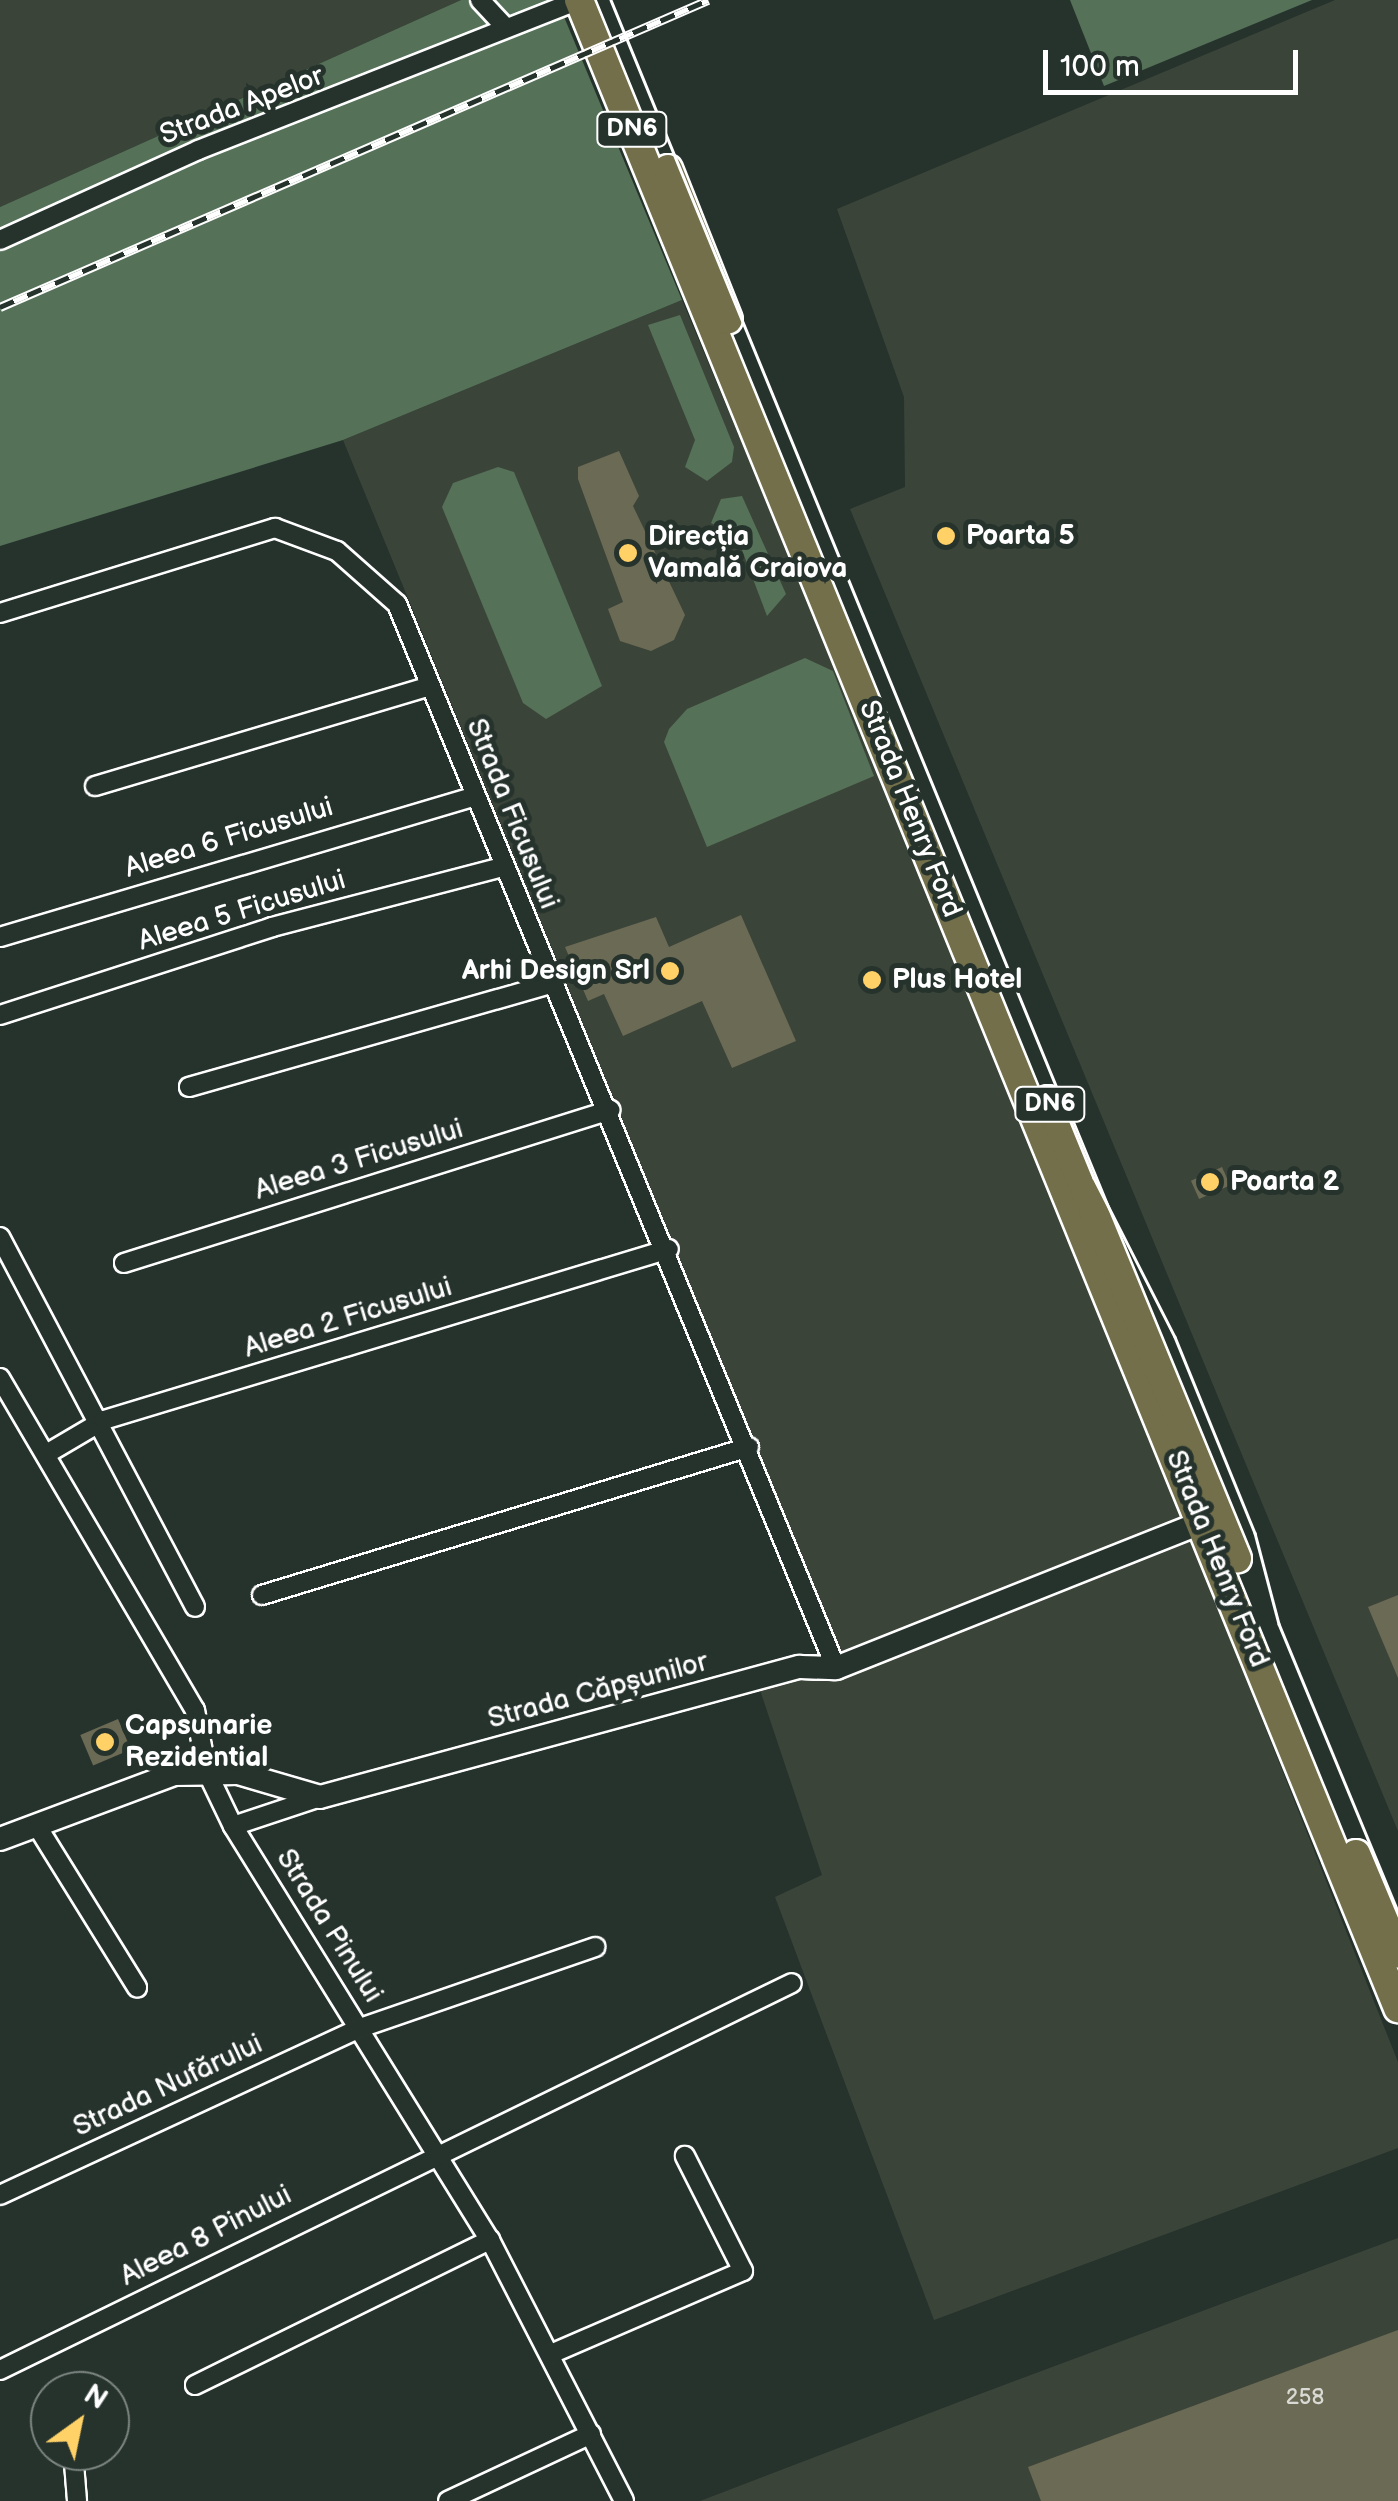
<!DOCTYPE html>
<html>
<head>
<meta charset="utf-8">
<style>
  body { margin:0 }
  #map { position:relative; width:1398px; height:2501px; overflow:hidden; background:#26332d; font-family:"Balsamiq Sans",sans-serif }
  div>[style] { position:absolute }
  .built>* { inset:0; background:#3b4439 }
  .green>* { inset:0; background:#557158 }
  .building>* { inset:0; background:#6b6a55; transform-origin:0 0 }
  .roads { filter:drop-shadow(2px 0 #fff) drop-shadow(-2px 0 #fff) drop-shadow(0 2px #fff) drop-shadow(0 -2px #fff) }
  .minor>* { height:18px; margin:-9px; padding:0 9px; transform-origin:9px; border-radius:9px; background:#26332d }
  .tertiary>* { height:22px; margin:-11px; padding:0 11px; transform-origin:11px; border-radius:11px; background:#26332d }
  .primary>* { height:28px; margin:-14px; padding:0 14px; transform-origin:14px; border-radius:14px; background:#726f4a }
  .tram>* { height:2.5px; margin:-1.25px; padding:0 1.25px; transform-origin:1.25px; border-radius:1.25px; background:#fff }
  .rail>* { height:9px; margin-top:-4.5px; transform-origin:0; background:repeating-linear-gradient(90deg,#26332d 0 15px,#fff 0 30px); box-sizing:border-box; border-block:2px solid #fff }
  .dots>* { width:28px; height:28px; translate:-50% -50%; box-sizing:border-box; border:5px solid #26332d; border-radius:50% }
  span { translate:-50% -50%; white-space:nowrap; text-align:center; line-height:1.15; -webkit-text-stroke:10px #26332d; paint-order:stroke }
  .number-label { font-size:22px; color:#dadad4 }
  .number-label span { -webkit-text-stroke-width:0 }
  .shield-label span { padding:2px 8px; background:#26332d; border:2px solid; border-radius:8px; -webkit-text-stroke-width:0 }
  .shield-label { font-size:25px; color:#fff; font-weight:700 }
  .street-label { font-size:28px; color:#fff }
  .poi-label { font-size:28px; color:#fff; font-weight:700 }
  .left { translate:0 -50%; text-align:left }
  .right { translate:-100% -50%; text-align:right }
  .north { position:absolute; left:30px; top:2371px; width:100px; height:100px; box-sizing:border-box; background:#26332d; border:2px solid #7d8581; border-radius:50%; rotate:33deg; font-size:28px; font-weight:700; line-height:40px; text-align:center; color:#fff }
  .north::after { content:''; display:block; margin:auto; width:35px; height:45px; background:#ffd166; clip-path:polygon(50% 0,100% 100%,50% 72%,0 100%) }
  .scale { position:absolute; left:1043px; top:50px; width:255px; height:45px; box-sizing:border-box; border:5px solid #fff; border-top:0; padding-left:12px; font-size:30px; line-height:35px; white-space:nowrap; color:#fff; -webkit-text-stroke:8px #26332d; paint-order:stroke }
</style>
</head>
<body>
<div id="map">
  <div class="built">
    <i style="clip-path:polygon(0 0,461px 0,0 207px)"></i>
    <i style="clip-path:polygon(1335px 0,1398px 0,1398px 1831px,850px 509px,905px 487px,904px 397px,837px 209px)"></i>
    <i style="clip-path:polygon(682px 300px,1010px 1085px,1398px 2062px,1398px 2148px,934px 2320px,775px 1897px,822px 1875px,759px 1687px,844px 1659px,343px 440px)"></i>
    <i style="clip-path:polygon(1398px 2238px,1398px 2501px,700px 2501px,964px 2400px)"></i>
  </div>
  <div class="green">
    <i style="clip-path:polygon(461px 0,557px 0,682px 300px,343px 440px,0 546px,0 207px)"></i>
    <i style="clip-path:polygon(1070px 0,1312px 0,1104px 86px)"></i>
    <i style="clip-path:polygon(680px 315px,734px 447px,732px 462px,707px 481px,685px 467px,695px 440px,648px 325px)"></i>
    <i style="clip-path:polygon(498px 467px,514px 472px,602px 686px,546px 719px,523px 703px,442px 507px,453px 483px)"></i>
    <i style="clip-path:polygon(742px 496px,786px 594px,767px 616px,737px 537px,711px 523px,721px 499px)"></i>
    <i style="clip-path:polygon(805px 658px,833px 671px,874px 776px,707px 847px,664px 742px,669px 729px,687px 709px)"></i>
  </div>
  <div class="building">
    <i style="clip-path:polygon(619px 451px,639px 496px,633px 506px,685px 615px,674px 640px,651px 651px,620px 641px,608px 609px,623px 602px,578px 479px,578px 467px)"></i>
    <i style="clip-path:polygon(741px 915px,796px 1041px,732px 1068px,702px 1001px,623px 1036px,604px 994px,588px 1001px,565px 947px,656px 917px,669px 947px)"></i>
    <i style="left:1222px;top:1167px;width:20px;height:34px;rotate:66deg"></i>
    <i style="clip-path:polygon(1398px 1595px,1398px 1678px,1368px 1607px)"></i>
    <i style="left:118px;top:1719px;width:33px;height:41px;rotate:67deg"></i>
    <i style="clip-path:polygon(1398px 2330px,1398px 2501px,1041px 2501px,1028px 2467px)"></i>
  </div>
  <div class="roads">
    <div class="minor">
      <i style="left:480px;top:0;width:35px;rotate:47deg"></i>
      <i style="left:0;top:240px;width:217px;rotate:-24.4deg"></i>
      <i style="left:198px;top:150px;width:409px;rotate:-21.5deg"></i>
      <i style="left:0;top:613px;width:288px;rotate:-17.2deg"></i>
      <i style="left:275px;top:528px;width:66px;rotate:20.4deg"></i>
      <i style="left:337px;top:551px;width:80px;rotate:41.5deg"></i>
      <i style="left:397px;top:604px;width:1151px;rotate:67.58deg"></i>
      <i style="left:95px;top:786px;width:350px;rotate:-16.6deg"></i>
      <i style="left:0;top:937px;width:495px;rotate:-16.5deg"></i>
      <i style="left:0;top:1015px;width:286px;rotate:-17.9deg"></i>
      <i style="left:272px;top:927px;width:239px;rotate:-14.6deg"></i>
      <i style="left:189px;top:1087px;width:379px;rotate:-15.9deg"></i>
      <i style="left:0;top:1237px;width:418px;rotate:62.2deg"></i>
      <i style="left:124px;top:1263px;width:510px;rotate:-17.47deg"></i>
      <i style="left:0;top:1378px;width:385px;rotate:59.6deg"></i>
      <i style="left:195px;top:1710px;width:63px;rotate:79deg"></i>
      <i style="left:207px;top:1772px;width:60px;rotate:64.3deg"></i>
      <i style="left:233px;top:1826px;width:487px;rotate:58.2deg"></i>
      <i style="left:490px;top:2240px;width:293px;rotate:62.8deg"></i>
      <i style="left:48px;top:1453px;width:65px;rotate:-30.5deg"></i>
      <i style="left:104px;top:1420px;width:590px;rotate:-16.84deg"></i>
      <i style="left:262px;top:1595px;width:509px;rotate:-16.9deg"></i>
      <i style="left:37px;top:1826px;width:190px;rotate:58.2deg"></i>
      <i style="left:233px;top:1826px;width:92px;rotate:-18.4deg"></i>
      <i style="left:0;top:2195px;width:397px;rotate:-24.9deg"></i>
      <i style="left:360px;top:2028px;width:249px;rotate:-19deg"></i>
      <i style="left:551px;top:2354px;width:209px;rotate:-23.4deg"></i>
      <i style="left:743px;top:2271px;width:129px;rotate:-116.8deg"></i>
      <i style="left:0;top:2370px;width:881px;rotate:-26.04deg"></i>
      <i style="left:195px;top:2385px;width:329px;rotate:-26.2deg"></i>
      <i style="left:73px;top:2451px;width:50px;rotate:85.4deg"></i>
      <i style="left:448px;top:2501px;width:158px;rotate:-25.1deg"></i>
    </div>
    <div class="tertiary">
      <i style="left:0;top:1839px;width:186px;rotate:-20.5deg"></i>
      <i style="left:174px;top:1774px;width:64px;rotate:-0.9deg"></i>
      <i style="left:238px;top:1773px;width:85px;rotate:16.3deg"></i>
      <i style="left:320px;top:1797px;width:497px;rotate:-15.2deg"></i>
      <i style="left:800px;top:1667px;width:36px;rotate:2deg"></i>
      <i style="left:836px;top:1668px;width:393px;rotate:-21.7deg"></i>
    </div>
    <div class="primary">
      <i style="left:579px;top:0;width:2169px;rotate:67.81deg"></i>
      <i style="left:668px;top:169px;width:162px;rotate:68.3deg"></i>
      <i style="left:1048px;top:1100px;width:496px;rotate:67.6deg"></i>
      <i style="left:1356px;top:1854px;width:108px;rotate:67.2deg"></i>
    </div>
  </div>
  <div class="tram">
    <i style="left:611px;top:0;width:1273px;rotate:67.71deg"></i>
    <i style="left:1094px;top:1178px;width:178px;rotate:63deg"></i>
    <i style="left:1175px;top:1337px;width:212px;rotate:67.8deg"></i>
    <i style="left:1255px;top:1533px;width:94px;rotate:75.2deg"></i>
    <i style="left:1279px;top:1624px;width:311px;rotate:67.5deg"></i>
  </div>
  <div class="rail">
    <i style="left:0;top:307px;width:772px;rotate:-23.44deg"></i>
  </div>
  <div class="dots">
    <i style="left:946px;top:536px;background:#ffd166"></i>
    <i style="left:628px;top:553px;background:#ffd166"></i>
    <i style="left:670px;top:971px;background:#ffd166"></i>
    <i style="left:872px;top:980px;background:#ffd166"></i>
    <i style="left:1210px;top:1182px;background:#ffd166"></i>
    <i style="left:105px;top:1742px;background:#ffd166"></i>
  </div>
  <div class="number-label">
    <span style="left:1305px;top:2398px">258</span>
  </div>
  <div class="shield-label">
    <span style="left:632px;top:129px">DN6</span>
    <span style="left:1050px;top:1104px">DN6</span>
  </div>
  <div class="street-label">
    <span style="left:242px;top:106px;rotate:-21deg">Strada Apelor</span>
    <span style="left:910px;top:809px;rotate:68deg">Strada Henry Ford</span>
    <span style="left:512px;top:814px;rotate:68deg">Strada Ficusului</span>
    <span style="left:229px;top:838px;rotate:-17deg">Aleea 6 Ficusului</span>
    <span style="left:242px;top:911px;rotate:-17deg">Aleea 5 Ficusului</span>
    <span style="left:359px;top:1160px;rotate:-17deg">Aleea 3 Ficusului</span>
    <span style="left:348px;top:1318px;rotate:-17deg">Aleea 2 Ficusului</span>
    <span style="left:1217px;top:1559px;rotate:68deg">Strada Henry Ford</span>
    <span style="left:598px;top:1691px;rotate:-15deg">Strada Căpșunilor</span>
    <span style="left:329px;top:1926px;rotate:58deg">Strada Pinului</span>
    <span style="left:168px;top:2086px;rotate:-25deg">Strada Nufărului</span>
    <span style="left:206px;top:2236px;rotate:-27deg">Aleea 8 Pinului</span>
  </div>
  <div class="poi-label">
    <span class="left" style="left:966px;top:536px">Poarta 5</span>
    <span class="left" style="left:648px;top:553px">Direcția<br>Vamală Craiova</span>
    <span class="right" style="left:650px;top:971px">Arhi Design Srl</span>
    <span class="left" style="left:892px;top:980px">Plus Hotel</span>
    <span class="left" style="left:1230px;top:1182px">Poarta 2</span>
    <span class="left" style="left:125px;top:1742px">Capsunarie<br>Rezidential</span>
  </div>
  <div class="north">N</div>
  <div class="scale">100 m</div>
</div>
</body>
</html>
